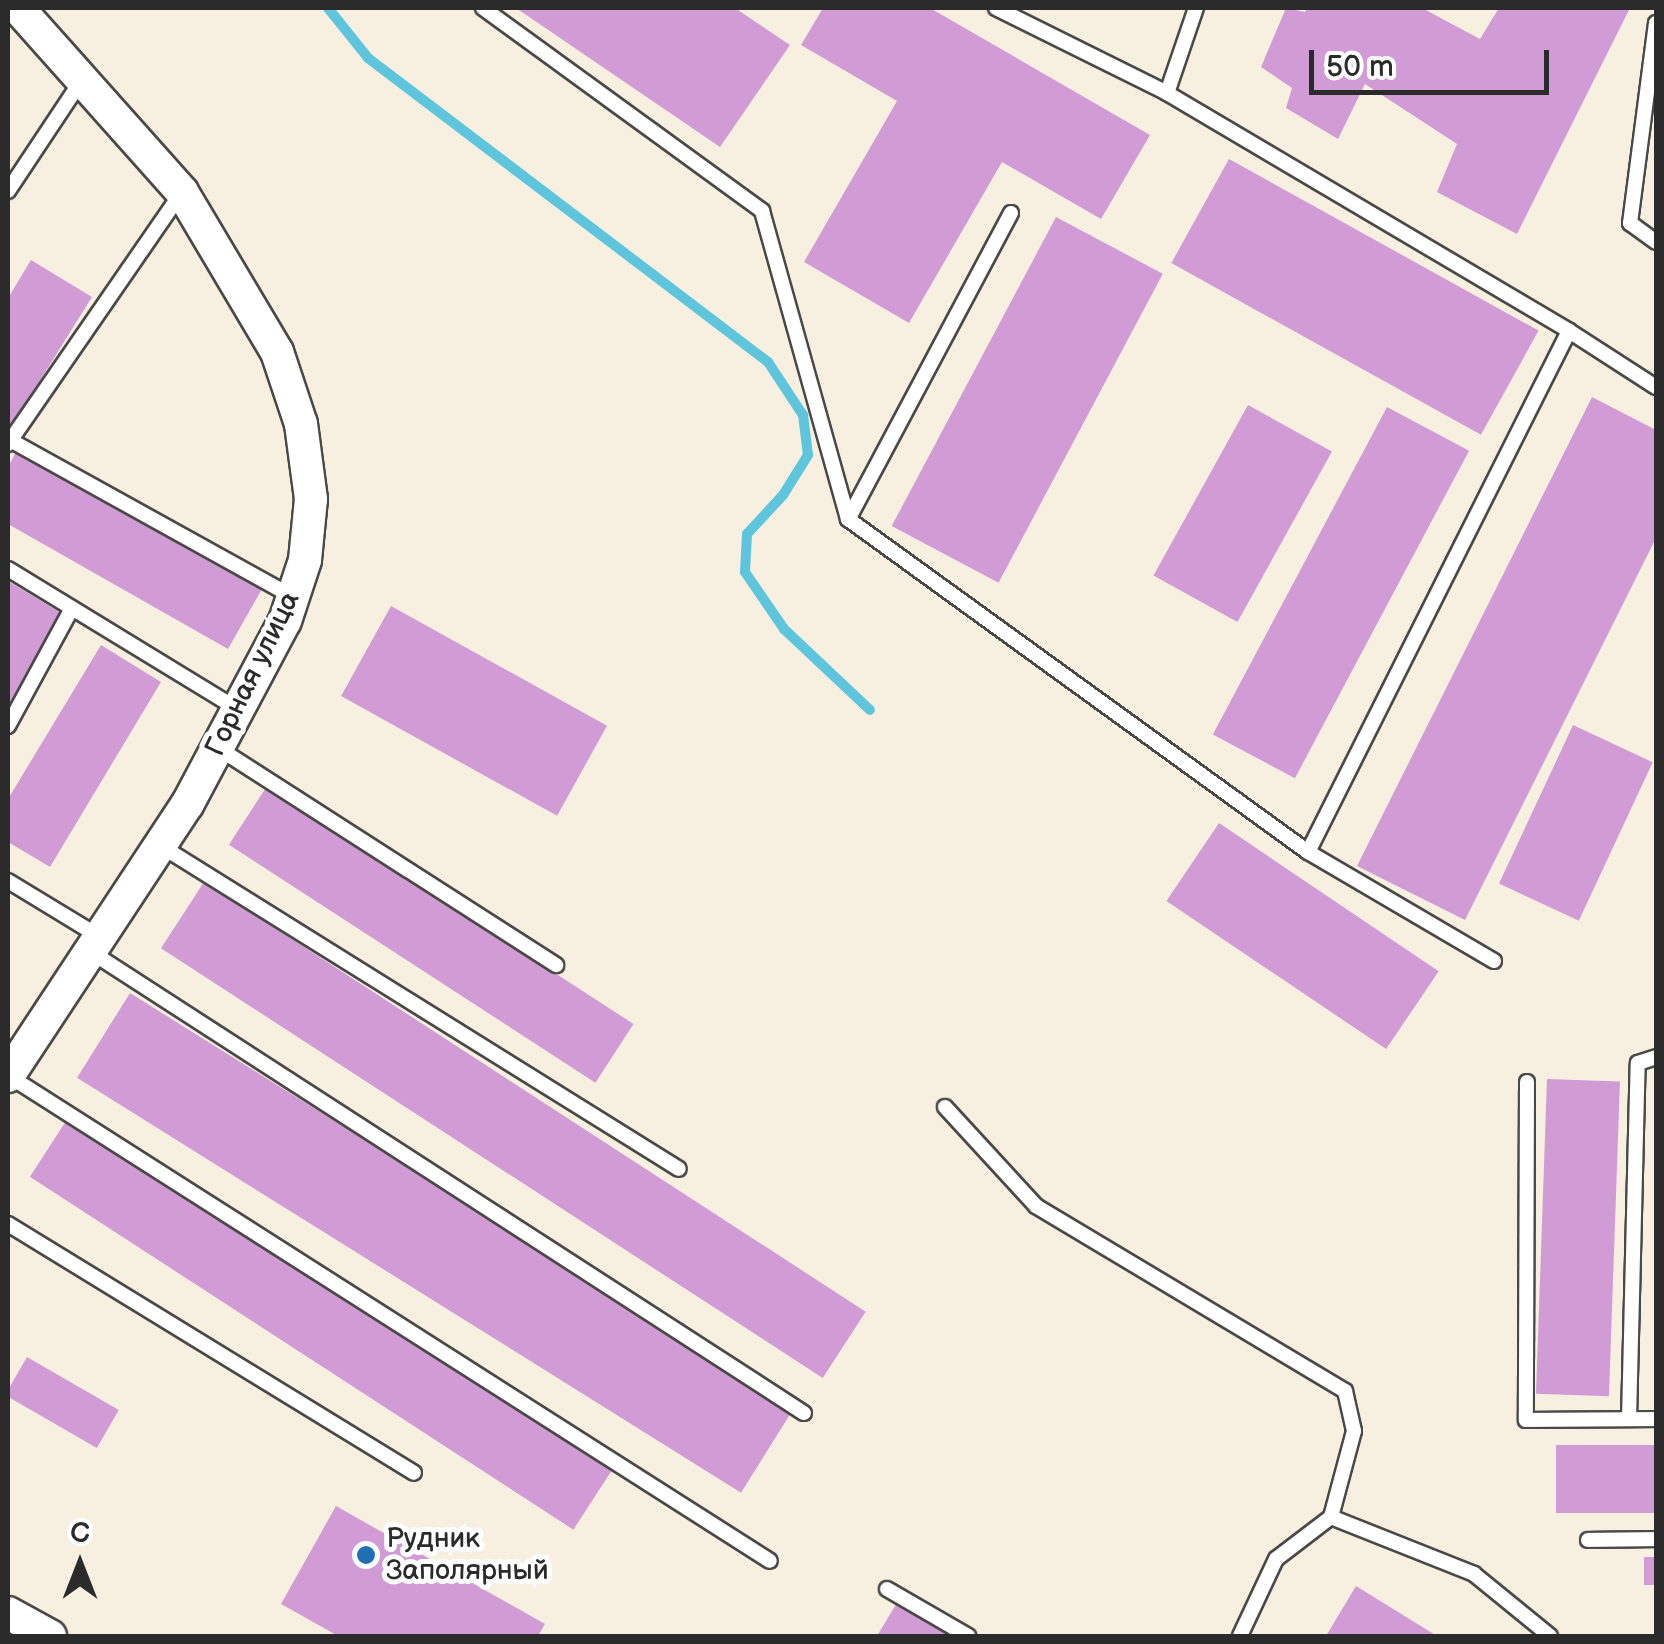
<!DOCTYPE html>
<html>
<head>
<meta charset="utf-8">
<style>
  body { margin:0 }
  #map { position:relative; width:1664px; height:1644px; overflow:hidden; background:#f7f0e1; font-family:"Balsamiq Sans",sans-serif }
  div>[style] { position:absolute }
  .stream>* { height:10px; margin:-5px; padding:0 5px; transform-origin:5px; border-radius:5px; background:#5fc5dc }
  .building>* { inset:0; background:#d19cd5; transform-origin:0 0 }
  .roads { filter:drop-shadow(2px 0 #4a4946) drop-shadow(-2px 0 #4a4946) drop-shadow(0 2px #4a4946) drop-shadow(0 -2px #4a4946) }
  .service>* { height:14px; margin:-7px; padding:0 7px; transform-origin:7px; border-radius:7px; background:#fff }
  .tertiary>* { height:32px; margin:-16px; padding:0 16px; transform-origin:16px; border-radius:16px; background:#fff }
  .dots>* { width:28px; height:28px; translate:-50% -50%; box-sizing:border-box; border:5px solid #fff; border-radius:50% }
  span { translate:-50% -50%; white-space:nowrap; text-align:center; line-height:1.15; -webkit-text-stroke:10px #fff; paint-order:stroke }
  .street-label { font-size:28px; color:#2b2b2b }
  .poi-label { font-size:28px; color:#2b2b2b }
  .left { translate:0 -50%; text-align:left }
  .frame { position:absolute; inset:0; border:10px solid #2b2b2b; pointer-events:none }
  .north { position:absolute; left:30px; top:1514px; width:100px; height:100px; -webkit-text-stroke:8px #fff; paint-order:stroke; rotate:0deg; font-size:28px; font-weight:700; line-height:40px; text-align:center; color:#2b2b2b }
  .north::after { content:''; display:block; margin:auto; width:35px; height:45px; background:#2b2b2b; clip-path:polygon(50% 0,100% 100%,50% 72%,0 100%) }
  .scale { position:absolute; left:1309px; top:50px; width:240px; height:45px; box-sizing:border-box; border:5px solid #2b2b2b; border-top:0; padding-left:12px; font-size:30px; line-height:35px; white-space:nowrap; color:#2b2b2b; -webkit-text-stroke:8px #fff; paint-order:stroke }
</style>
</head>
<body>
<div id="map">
  <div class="stream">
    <i style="left:328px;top:8px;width:64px;rotate:51.3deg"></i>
    <i style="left:368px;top:58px;width:502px;rotate:37.23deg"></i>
    <i style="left:768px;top:362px;width:64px;rotate:56.6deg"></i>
    <i style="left:803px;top:415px;width:40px;rotate:82.9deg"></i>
    <i style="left:808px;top:455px;width:47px;rotate:122deg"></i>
    <i style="left:783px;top:495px;width:53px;rotate:132.7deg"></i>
    <i style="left:747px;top:534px;width:38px;rotate:93deg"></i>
    <i style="left:745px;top:572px;width:69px;rotate:55.6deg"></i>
    <i style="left:784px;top:629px;width:118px;rotate:43.3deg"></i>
  </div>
  <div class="building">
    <i style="clip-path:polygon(516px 8px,735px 8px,790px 45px,720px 147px)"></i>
    <i style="clip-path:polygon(823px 8px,930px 8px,1150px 135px,1101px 219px,1002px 162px,909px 323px,804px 262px,897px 101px,801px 45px)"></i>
    <i style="clip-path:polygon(1286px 8px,1305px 12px,1307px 8px,1422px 8px,1480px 39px,1499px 8px,1630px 8px,1517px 234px,1437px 192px,1457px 144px,1365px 84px,1338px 139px,1286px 108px,1292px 88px,1261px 67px)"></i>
    <i style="left:1229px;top:159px;width:354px;height:119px;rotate:29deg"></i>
    <i style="left:1056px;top:217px;width:121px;height:350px;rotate:28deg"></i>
    <i style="clip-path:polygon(31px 260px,92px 297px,8px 432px,8px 298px)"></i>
    <i style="clip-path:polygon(1592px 397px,1656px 430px,1656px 538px,1465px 920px,1357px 866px)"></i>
    <i style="left:1248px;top:405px;width:96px;height:195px;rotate:29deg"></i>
    <i style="left:1387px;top:407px;width:93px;height:371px;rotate:28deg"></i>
    <i style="clip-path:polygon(17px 450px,262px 589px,228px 649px,8px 524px,8px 467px)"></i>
    <i style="clip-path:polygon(8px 581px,61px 613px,8px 706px)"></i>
    <i style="left:391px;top:606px;width:247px;height:103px;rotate:29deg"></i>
    <i style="clip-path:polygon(101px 645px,161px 682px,50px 867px,8px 842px,8px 799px)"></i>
    <i style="left:1573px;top:725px;width:88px;height:175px;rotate:25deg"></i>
    <i style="left:267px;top:786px;width:437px;height:70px;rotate:33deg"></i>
    <i style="left:1219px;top:823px;width:265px;height:94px;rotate:34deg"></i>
    <i style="left:204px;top:882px;width:789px;height:79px;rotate:33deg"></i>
    <i style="left:130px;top:993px;width:783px;height:100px;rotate:32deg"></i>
    <i style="left:1547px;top:1079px;width:73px;height:315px;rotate:2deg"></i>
    <i style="left:68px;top:1118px;width:648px;height:70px;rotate:33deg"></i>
    <i style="left:27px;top:1357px;width:106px;height:44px;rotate:30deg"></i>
    <i style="left:1556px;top:1445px;width:100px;height:68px"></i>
    <i style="clip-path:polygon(336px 1506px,545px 1624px,538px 1636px,338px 1636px,281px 1604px)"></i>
    <i style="left:1644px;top:1557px;width:12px;height:28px"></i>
    <i style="clip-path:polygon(1356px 1586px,1437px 1636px,1326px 1636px)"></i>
    <i style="clip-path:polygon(898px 1601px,959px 1636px,877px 1636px)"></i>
  </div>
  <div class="roads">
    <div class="service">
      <i style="left:483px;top:8px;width:345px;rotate:36deg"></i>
      <i style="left:762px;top:211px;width:320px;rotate:74.4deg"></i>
      <i style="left:996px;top:8px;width:191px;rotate:26.4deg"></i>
      <i style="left:1167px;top:93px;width:467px;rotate:30.6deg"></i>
      <i style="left:1656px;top:23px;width:202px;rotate:97.4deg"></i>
      <i style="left:1630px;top:223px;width:32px;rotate:36deg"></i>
      <i style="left:1167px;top:93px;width:90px;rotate:-71.2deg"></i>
      <i style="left:8px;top:191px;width:136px;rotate:-56.4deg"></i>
      <i style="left:1011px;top:213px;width:347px;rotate:118deg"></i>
      <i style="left:848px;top:519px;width:568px;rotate:35.9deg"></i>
      <i style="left:10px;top:440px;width:322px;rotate:29deg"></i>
      <i style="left:8px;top:444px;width:306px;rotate:-55.4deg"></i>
      <i style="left:8px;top:569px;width:268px;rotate:31.4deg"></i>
      <i style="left:8px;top:726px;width:134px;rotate:-61.5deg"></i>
      <i style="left:218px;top:748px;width:402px;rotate:32.7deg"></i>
      <i style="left:161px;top:846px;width:610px;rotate:31.95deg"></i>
      <i style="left:8px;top:881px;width:108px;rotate:31.3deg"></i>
      <i style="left:91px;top:952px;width:849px;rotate:32.89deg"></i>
      <i style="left:1494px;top:961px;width:216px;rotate:-149.6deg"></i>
      <i style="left:1308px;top:852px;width:583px;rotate:-63.39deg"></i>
      <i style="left:1569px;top:331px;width:103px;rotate:32.8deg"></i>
      <i style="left:9px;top:1076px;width:902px;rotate:32.51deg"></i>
      <i style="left:1527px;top:1082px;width:338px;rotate:90.2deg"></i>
      <i style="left:1526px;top:1420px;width:130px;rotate:-0.4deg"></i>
      <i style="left:945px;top:1107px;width:134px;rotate:47.4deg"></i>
      <i style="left:1036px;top:1206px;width:360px;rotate:30.9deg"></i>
      <i style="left:1345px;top:1391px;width:41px;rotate:77.3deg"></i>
      <i style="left:1354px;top:1431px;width:89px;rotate:105deg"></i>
      <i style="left:1331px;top:1517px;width:69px;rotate:142.6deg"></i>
      <i style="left:1276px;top:1559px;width:85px;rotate:115.1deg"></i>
      <i style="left:8px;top:1224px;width:476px;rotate:31.5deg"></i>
      <i style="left:1629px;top:1419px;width:356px;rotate:-88.6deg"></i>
      <i style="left:1638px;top:1063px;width:19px;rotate:-18deg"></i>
      <i style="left:1331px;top:1517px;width:154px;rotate:21.7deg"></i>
      <i style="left:1474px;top:1574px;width:98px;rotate:39.2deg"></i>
      <i style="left:1588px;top:1540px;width:68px;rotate:-0.8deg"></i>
      <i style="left:887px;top:1589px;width:94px;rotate:30.1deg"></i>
    </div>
    <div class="tertiary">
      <i style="left:8px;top:1076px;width:325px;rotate:-56.6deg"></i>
      <i style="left:187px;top:805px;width:208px;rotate:-62deg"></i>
      <i style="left:285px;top:621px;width:64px;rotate:-71.8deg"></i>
      <i style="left:305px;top:560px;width:61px;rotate:-84.4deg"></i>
      <i style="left:311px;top:499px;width:76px;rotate:-97.6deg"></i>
      <i style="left:301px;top:424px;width:76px;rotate:-108.4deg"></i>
      <i style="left:277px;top:352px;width:186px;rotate:-120.7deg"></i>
      <i style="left:182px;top:192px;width:246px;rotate:-131.7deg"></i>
      <i style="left:8px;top:1613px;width:48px;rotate:28.7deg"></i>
    </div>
  </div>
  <div class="dots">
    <i style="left:366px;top:1555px;background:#1f6fb2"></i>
  </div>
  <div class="street-label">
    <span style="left:253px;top:674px;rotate:-64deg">Горная улица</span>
  </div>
  <div class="poi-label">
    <span class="left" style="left:386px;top:1555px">Рудник<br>Заполярный</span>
  </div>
  <div class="frame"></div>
  <div class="north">С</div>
  <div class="scale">50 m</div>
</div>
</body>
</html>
